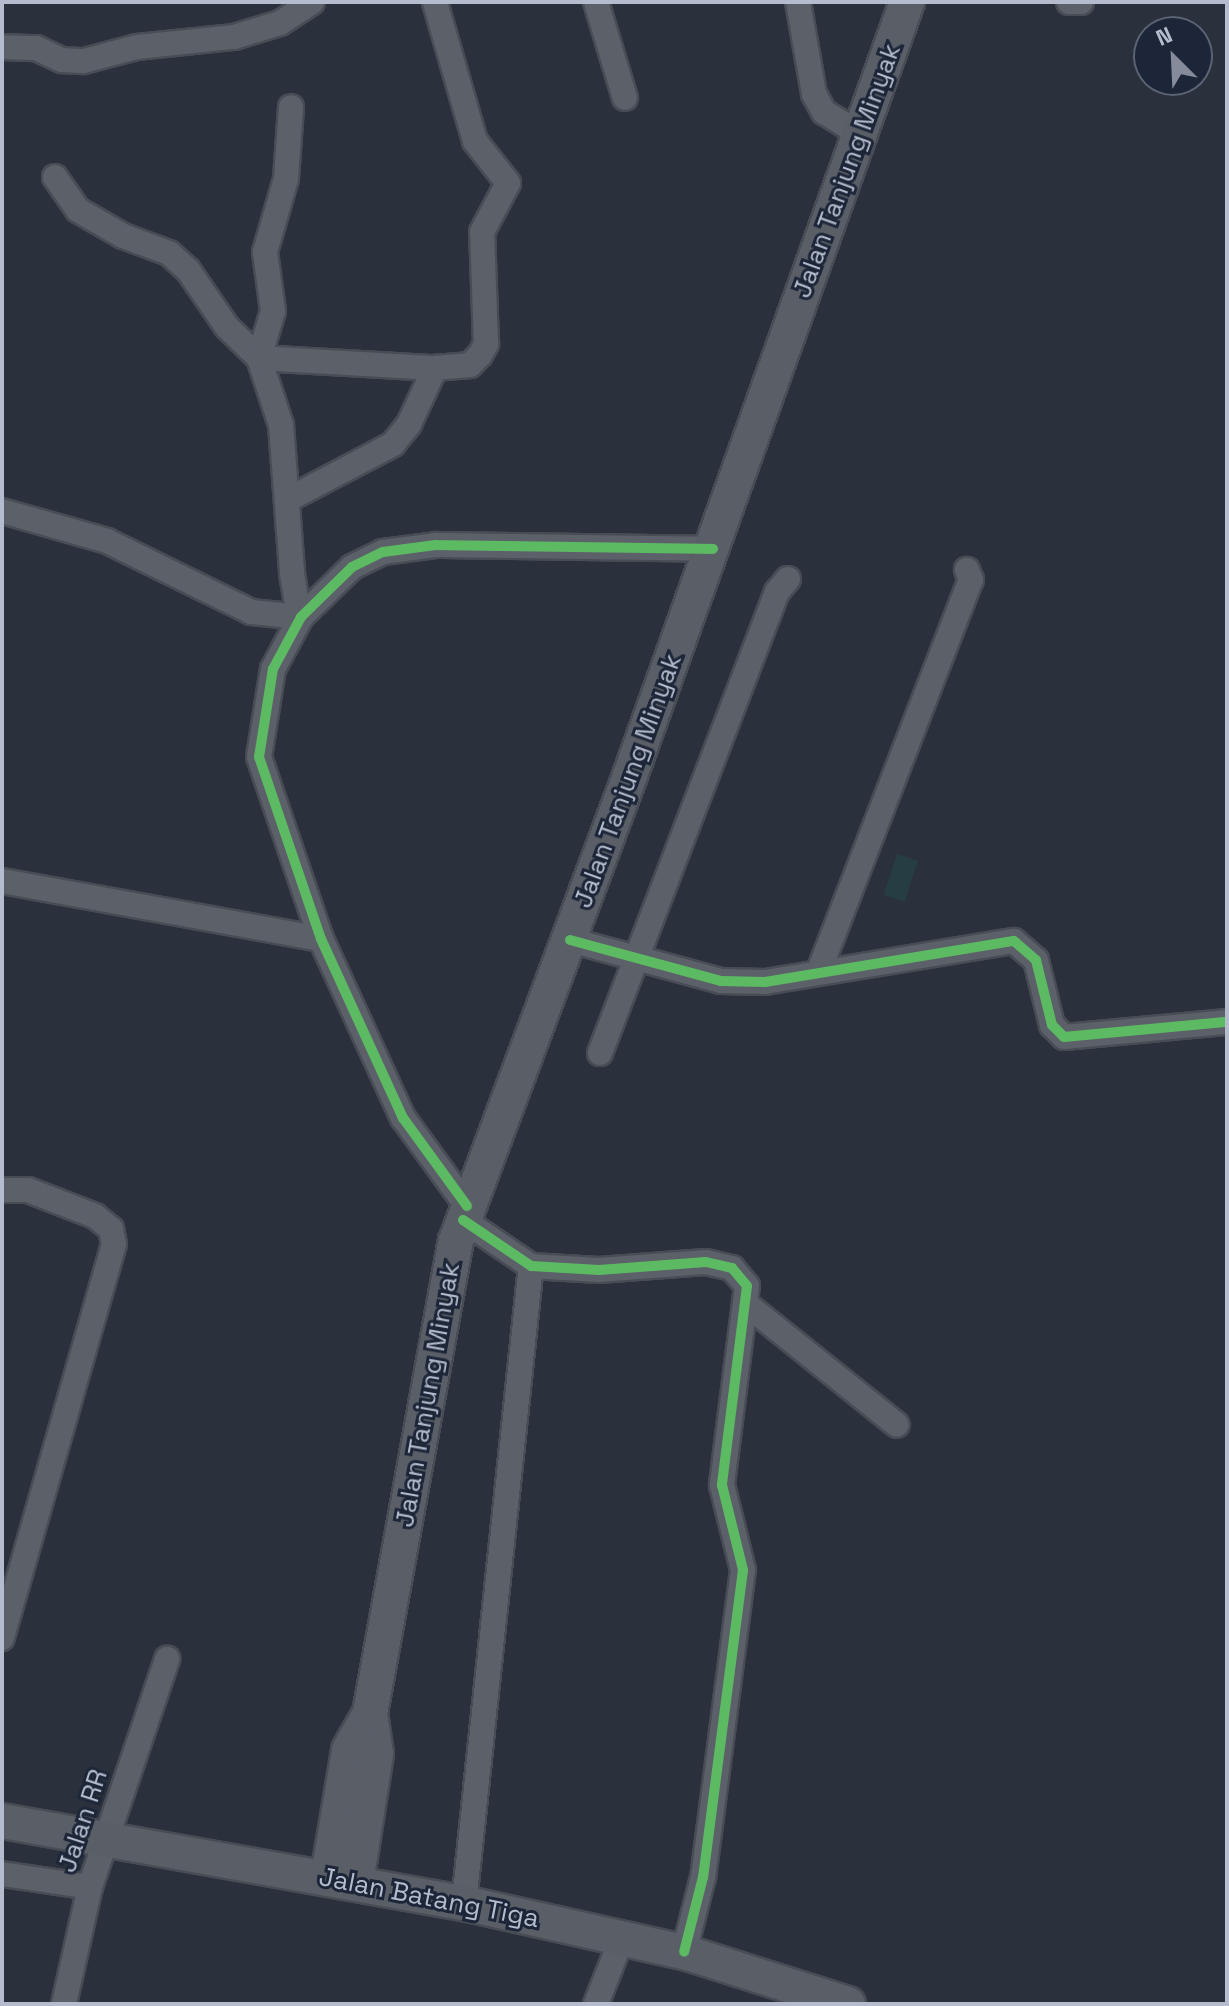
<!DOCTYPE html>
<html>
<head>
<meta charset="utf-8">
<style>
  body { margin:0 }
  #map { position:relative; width:1229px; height:2006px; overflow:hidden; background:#2b313c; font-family:"Space Grotesk",sans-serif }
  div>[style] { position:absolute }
  .green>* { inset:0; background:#263d44; transform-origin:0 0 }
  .roads { filter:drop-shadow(2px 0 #474c55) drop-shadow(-2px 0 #474c55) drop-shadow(0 2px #474c55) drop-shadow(0 -2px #474c55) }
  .street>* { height:24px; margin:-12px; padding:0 12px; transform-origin:12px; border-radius:12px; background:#5c6069 }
  .secondary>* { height:34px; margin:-17px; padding:0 17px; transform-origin:17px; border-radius:17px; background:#5a5e67 }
  .cycleway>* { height:10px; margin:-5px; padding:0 5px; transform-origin:5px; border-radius:5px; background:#5cba63 }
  span { translate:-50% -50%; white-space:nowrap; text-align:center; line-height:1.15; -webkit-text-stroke:6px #1d2638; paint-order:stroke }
  .street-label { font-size:26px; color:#b5bccd }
  .frame { position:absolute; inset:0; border:4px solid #b5bccd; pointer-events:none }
  .north { position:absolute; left:1133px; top:16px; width:80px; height:80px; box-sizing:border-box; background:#1d2638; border:2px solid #5a6274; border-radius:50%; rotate:336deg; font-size:22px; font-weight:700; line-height:32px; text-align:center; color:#b5bccd }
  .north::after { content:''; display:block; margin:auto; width:28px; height:36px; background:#858b9a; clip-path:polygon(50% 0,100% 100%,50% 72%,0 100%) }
</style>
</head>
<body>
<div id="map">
  <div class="green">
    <i style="left:897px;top:854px;width:22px;height:43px;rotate:18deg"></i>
  </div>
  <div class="roads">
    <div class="street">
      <i style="left:596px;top:2px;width:100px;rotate:73.2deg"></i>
      <i style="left:798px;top:2px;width:93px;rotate:80.1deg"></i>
      <i style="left:814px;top:94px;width:21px;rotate:61deg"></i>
      <i style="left:824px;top:112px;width:42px;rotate:31.4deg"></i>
      <i style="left:1069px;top:2px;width:12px"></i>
      <i style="left:2px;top:47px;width:34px;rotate:2deg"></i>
      <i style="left:36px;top:48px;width:29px;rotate:25deg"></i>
      <i style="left:62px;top:60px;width:22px;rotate:3deg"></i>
      <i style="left:84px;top:61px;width:55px;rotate:-14.8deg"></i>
      <i style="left:137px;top:47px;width:98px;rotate:-5.9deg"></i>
      <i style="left:234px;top:37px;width:48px;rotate:-16.9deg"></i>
      <i style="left:280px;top:23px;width:38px;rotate:-33deg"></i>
      <i style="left:55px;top:177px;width:40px;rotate:55.1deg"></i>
      <i style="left:78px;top:210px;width:52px;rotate:30deg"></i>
      <i style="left:123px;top:236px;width:49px;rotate:20.3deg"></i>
      <i style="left:169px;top:253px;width:25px;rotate:42deg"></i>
      <i style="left:188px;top:270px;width:69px;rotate:55.6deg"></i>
      <i style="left:227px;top:327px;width:45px;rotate:44.1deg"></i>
      <i style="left:259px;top:358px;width:71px;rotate:71.8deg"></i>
      <i style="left:281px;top:425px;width:148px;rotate:85.7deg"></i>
      <i style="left:292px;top:573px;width:25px;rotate:81deg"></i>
      <i style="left:296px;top:598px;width:17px;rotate:59deg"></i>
      <i style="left:259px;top:358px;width:176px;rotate:3.3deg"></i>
      <i style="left:435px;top:368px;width:35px;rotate:-5deg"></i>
      <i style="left:470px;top:365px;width:14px;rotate:-45deg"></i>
      <i style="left:480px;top:355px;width:13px;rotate:-61deg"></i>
      <i style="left:486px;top:344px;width:112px;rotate:-92deg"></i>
      <i style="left:482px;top:232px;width:55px;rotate:-62deg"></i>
      <i style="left:508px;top:183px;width:53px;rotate:-128.2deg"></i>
      <i style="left:475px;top:141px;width:145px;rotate:-106.1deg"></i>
      <i style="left:259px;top:358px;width:49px;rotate:-73.4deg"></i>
      <i style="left:273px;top:311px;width:60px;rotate:-97.7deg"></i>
      <i style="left:265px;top:252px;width:76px;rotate:-74deg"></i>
      <i style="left:286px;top:179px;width:72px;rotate:-86deg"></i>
      <i style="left:287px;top:500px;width:120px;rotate:-27.8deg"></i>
      <i style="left:393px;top:444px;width:26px;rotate:-51deg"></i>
      <i style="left:409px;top:424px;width:62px;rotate:-65.1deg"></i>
      <i style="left:2px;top:511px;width:109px;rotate:15.9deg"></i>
      <i style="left:107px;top:541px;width:161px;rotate:26.2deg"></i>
      <i style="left:251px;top:612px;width:50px;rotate:5.7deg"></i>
      <i style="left:2px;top:881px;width:324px;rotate:10.3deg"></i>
      <i style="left:570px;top:940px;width:156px;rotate:15.2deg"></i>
      <i style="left:721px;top:981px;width:44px;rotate:1.3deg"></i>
      <i style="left:765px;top:982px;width:252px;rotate:-9.4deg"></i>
      <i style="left:1014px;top:941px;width:29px;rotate:41deg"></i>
      <i style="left:1036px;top:960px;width:67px;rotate:76.2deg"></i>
      <i style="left:1052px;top:1025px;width:17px;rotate:45deg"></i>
      <i style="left:1064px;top:1037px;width:164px;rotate:-5.3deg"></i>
      <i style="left:819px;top:971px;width:420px;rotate:-68.8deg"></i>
      <i style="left:971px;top:580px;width:11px;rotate:-112deg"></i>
      <i style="left:600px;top:1053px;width:494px;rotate:-69deg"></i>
      <i style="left:777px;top:592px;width:17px;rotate:-50deg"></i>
      <i style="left:2px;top:1190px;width:26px"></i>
      <i style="left:28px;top:1190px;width:72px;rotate:21.2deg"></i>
      <i style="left:95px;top:1216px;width:21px;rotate:39deg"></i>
      <i style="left:111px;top:1229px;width:15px;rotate:79deg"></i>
      <i style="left:114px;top:1244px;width:410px;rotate:105.9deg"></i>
      <i style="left:467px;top:1206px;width:109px;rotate:-126deg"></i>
      <i style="left:403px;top:1118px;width:197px;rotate:-114.6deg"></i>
      <i style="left:321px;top:939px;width:192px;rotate:-108.8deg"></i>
      <i style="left:259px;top:757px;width:89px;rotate:-81deg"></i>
      <i style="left:273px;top:669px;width:59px;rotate:-61.7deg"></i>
      <i style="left:301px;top:617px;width:71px;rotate:-44.4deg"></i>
      <i style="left:352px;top:567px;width:34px;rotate:-26deg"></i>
      <i style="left:383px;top:552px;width:53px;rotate:-7.5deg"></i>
      <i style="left:436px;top:545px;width:277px;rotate:0.8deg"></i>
      <i style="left:463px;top:1220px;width:82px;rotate:34.1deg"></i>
      <i style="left:531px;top:1266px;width:68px;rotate:3.4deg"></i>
      <i style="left:599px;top:1270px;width:107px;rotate:-4.3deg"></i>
      <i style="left:706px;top:1262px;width:27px;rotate:13deg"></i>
      <i style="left:732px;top:1268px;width:23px;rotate:50deg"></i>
      <i style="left:747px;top:1286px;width:201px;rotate:97.2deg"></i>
      <i style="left:722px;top:1485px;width:88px;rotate:76.1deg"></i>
      <i style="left:743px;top:1570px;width:310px;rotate:97.4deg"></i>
      <i style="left:703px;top:1877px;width:77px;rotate:104.2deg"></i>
      <i style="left:746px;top:1304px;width:193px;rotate:38.7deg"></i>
      <i style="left:2px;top:1874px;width:89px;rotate:8.4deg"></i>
      <i style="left:464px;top:1903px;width:641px;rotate:-84deg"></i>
      <i style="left:64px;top:2004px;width:120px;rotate:-77.5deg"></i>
      <i style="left:90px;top:1887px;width:241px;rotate:-71.3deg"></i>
      <i style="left:596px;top:2004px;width:71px;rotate:-68.5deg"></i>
    </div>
    <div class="secondary">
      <i style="left:2px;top:1821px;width:469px;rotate:10.1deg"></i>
      <i style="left:464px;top:1903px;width:225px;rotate:12.6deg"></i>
      <i style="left:684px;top:1952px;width:172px;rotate:17.6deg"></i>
      <i style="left:328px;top:1876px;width:128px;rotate:-80.5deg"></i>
      <i style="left:349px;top:1750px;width:43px;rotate:-60.4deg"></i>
      <i style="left:356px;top:1883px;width:131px;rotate:-81.2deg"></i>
      <i style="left:376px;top:1754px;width:41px;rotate:-98.3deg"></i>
      <i style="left:370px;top:1713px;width:480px;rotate:-79.7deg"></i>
      <i style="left:456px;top:1241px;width:491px;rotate:-69.5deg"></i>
      <i style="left:628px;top:781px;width:827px;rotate:-70.29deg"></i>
    </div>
  </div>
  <div class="cycleway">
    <i style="left:570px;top:940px;width:156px;rotate:15.2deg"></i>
    <i style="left:721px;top:981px;width:44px;rotate:1.3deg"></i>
    <i style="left:765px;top:982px;width:252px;rotate:-9.4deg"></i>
    <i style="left:1014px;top:941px;width:29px;rotate:41deg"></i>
    <i style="left:1036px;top:960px;width:67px;rotate:76.2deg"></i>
    <i style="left:1052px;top:1025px;width:17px;rotate:45deg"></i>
    <i style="left:1064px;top:1037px;width:164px;rotate:-5.3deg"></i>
    <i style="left:467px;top:1206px;width:109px;rotate:-126deg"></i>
    <i style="left:403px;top:1118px;width:197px;rotate:-114.6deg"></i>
    <i style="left:321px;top:939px;width:192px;rotate:-108.8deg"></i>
    <i style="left:259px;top:757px;width:89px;rotate:-81deg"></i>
    <i style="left:273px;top:669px;width:59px;rotate:-61.7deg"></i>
    <i style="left:301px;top:617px;width:71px;rotate:-44.4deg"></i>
    <i style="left:352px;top:567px;width:34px;rotate:-26deg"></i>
    <i style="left:383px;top:552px;width:53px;rotate:-7.5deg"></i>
    <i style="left:436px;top:545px;width:277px;rotate:0.8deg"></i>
    <i style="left:463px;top:1220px;width:82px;rotate:34.1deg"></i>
    <i style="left:531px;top:1266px;width:68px;rotate:3.4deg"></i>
    <i style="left:599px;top:1270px;width:107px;rotate:-4.3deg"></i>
    <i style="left:706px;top:1262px;width:27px;rotate:13deg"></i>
    <i style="left:732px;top:1268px;width:23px;rotate:50deg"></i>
    <i style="left:747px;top:1286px;width:201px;rotate:97.2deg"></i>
    <i style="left:722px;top:1485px;width:88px;rotate:76.1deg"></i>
    <i style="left:743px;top:1570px;width:310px;rotate:97.4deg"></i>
    <i style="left:703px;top:1877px;width:77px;rotate:104.2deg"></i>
  </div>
  <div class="street-label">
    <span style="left:847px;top:171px;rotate:-70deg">Jalan Tanjung Minyak</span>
    <span style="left:628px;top:781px;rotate:-70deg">Jalan Tanjung Minyak</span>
    <span style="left:428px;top:1395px;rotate:-80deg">Jalan Tanjung Minyak</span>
    <span style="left:83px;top:1821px;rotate:-72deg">Jalan RR</span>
    <span style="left:429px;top:1898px;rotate:11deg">Jalan Batang Tiga</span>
  </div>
  <div class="frame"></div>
  <div class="north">N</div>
</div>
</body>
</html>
